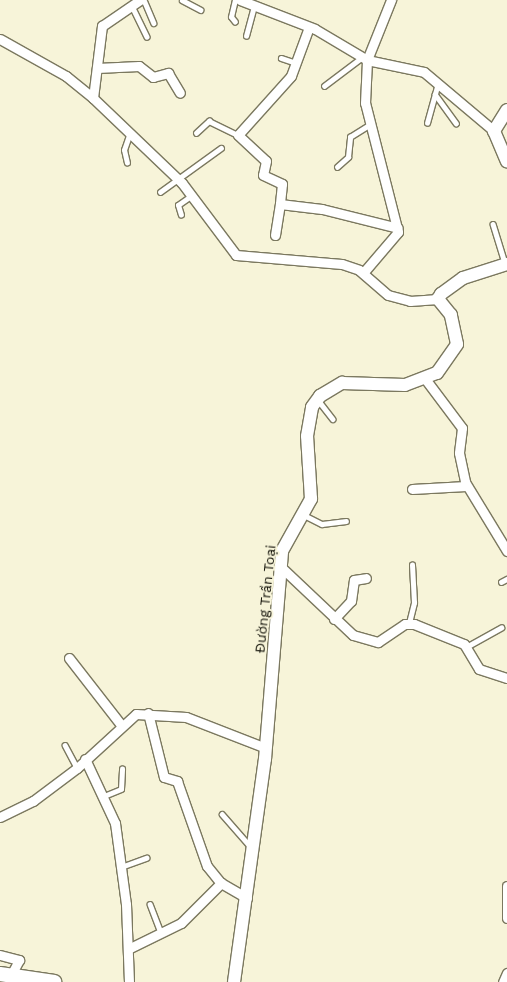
<!DOCTYPE html>
<html>
<head>
<meta charset="utf-8">
<style>
  body { margin:0 }
  #map { position:relative; width:507px; height:982px; overflow:hidden; background:#f7f4d9; font-family:"Work Sans",sans-serif }
  div>[style] { position:absolute }
  .roads { filter:drop-shadow(1px 0 #7b785f) drop-shadow(-1px 0 #7b785f) drop-shadow(0 1px #7b785f) drop-shadow(0 -1px #7b785f) }
  .lane>* { height:4.5px; margin:-2.25px; padding:0 2.25px; transform-origin:2.25px; border-radius:2.25px; background:#fff }
  .street>* { height:9px; margin:-4.5px; padding:0 4.5px; transform-origin:4.5px; border-radius:4.5px; background:#fff }
  .secondary>* { height:12px; margin:-6px; padding:0 6px; transform-origin:6px; border-radius:6px; background:#fff }
  .primary>* { height:14px; margin:-7px; padding:0 7px; transform-origin:7px; border-radius:7px; background:#fff }
  span { translate:-50% -50%; white-space:nowrap; text-align:center; line-height:1.15; -webkit-text-stroke:4px #f7f4d9; paint-order:stroke }
  .street-label { font-size:14px; color:#0f0e05 }
</style>
</head>
<body>
<div id="map">
  <div class="roads">
    <div class="lane">
      <i style="left:144px;top:0;width:25px;rotate:67deg"></i>
      <i style="left:182px;top:0;width:21px;rotate:28deg"></i>
      <i style="left:132px;top:6px;width:34px;rotate:64deg"></i>
      <i style="left:235px;top:22px;width:6px;rotate:-129deg"></i>
      <i style="left:231px;top:17px;width:17px;rotate:-77deg"></i>
      <i style="left:246px;top:36px;width:30px;rotate:-75deg"></i>
      <i style="left:281px;top:58px;width:16px;rotate:18deg"></i>
      <i style="left:324px;top:86px;width:46px;rotate:-37.1deg"></i>
      <i style="left:435px;top:94px;width:36px;rotate:54deg"></i>
      <i style="left:427px;top:123px;width:41px;rotate:-74.6deg"></i>
      <i style="left:196px;top:133px;width:18px;rotate:-43deg"></i>
      <i style="left:209px;top:121px;width:32px;rotate:26deg"></i>
      <i style="left:127px;top:163px;width:13px;rotate:-103deg"></i>
      <i style="left:124px;top:150px;width:18px;rotate:-71deg"></i>
      <i style="left:337px;top:167px;width:15px;rotate:-42deg"></i>
      <i style="left:348px;top:157px;width:20px;rotate:-84deg"></i>
      <i style="left:350px;top:137px;width:25px;rotate:-32deg"></i>
      <i style="left:160px;top:192px;width:75px;rotate:-35.8deg"></i>
      <i style="left:181px;top:215px;width:10px;rotate:-107deg"></i>
      <i style="left:178px;top:205px;width:16px;rotate:-35deg"></i>
      <i style="left:493px;top:224px;width:41px;rotate:72.9deg"></i>
      <i style="left:318px;top:400px;width:24px;rotate:52deg"></i>
      <i style="left:304px;top:515px;width:20px;rotate:27deg"></i>
      <i style="left:322px;top:524px;width:24px;rotate:-7deg"></i>
      <i style="left:501px;top:582px;width:7px;rotate:-27deg"></i>
      <i style="left:409px;top:623px;width:21px;rotate:-76deg"></i>
      <i style="left:414px;top:603px;width:38px;rotate:-93deg"></i>
      <i style="left:468px;top:646px;width:38px;rotate:-29deg"></i>
      <i style="left:65px;top:745px;width:26px;rotate:62deg"></i>
      <i style="left:104px;top:796px;width:18px;rotate:-22deg"></i>
      <i style="left:121px;top:789px;width:20px;rotate:-87deg"></i>
      <i style="left:222px;top:814px;width:43px;rotate:48.8deg"></i>
      <i style="left:121px;top:867px;width:27px;rotate:-20deg"></i>
      <i style="left:150px;top:904px;width:31px;rotate:69deg"></i>
    </div>
    <div class="street">
      <i style="left:240px;top:0;width:80px;rotate:21.1deg"></i>
      <i style="left:315px;top:29px;width:61px;rotate:30.8deg"></i>
      <i style="left:367px;top:60px;width:58px;rotate:11.9deg"></i>
      <i style="left:424px;top:72px;width:92px;rotate:40.1deg"></i>
      <i style="left:309px;top:27px;width:52px;rotate:110.2deg"></i>
      <i style="left:291px;top:76px;width:79px;rotate:131.9deg"></i>
      <i style="left:238px;top:135px;width:38px;rotate:43deg"></i>
      <i style="left:266px;top:161px;width:14px;rotate:102deg"></i>
      <i style="left:263px;top:175px;width:21px;rotate:25deg"></i>
      <i style="left:282px;top:184px;width:20px;rotate:96deg"></i>
      <i style="left:280px;top:204px;width:42px;rotate:6.8deg"></i>
      <i style="left:322px;top:209px;width:78px;rotate:14deg"></i>
      <i style="left:0;top:39px;width:76px;rotate:29.3deg"></i>
      <i style="left:66px;top:76px;width:35px;rotate:39deg"></i>
      <i style="left:93px;top:98px;width:123px;rotate:43.7deg"></i>
      <i style="left:182px;top:183px;width:90px;rotate:53.1deg"></i>
      <i style="left:236px;top:255px;width:106px;rotate:4.9deg"></i>
      <i style="left:342px;top:264px;width:18px;rotate:19deg"></i>
      <i style="left:359px;top:270px;width:38px;rotate:41deg"></i>
      <i style="left:388px;top:295px;width:23px;rotate:15deg"></i>
      <i style="left:410px;top:301px;width:28px;rotate:-4deg"></i>
      <i style="left:97px;top:68px;width:42px;rotate:-2.7deg"></i>
      <i style="left:139px;top:66px;width:18px;rotate:38deg"></i>
      <i style="left:153px;top:77px;width:16px;rotate:-15deg"></i>
      <i style="left:168px;top:73px;width:23px;rotate:59deg"></i>
      <i style="left:93px;top:98px;width:73px;rotate:-82.9deg"></i>
      <i style="left:102px;top:26px;width:46px;rotate:-34.4deg"></i>
      <i style="left:275px;top:235px;width:31px;rotate:-81deg"></i>
      <i style="left:363px;top:273px;width:54px;rotate:-49.5deg"></i>
      <i style="left:398px;top:232px;width:133px;rotate:-104.3deg"></i>
      <i style="left:365px;top:103px;width:43px;rotate:-87.3deg"></i>
      <i style="left:367px;top:60px;width:65px;rotate:-68.2deg"></i>
      <i style="left:426px;top:380px;width:60px;rotate:53.1deg"></i>
      <i style="left:462px;top:428px;width:25px;rotate:97deg"></i>
      <i style="left:459px;top:453px;width:30px;rotate:78deg"></i>
      <i style="left:465px;top:482px;width:81px;rotate:58.7deg"></i>
      <i style="left:412px;top:489px;width:54px;rotate:-3.2deg"></i>
      <i style="left:281px;top:567px;width:99px;rotate:43.4deg"></i>
      <i style="left:353px;top:635px;width:26px;rotate:16deg"></i>
      <i style="left:378px;top:642px;width:32px;rotate:-34deg"></i>
      <i style="left:405px;top:624px;width:9px"></i>
      <i style="left:414px;top:624px;width:54px;rotate:21.8deg"></i>
      <i style="left:464px;top:644px;width:29px;rotate:59deg"></i>
      <i style="left:479px;top:669px;width:29px;rotate:18deg"></i>
      <i style="left:334px;top:619px;width:25px;rotate:-47deg"></i>
      <i style="left:351px;top:601px;width:21px;rotate:-82deg"></i>
      <i style="left:354px;top:580px;width:12px;rotate:-9deg"></i>
      <i style="left:69px;top:658px;width:86px;rotate:52.1deg"></i>
      <i style="left:148px;top:713px;width:66px;rotate:76deg"></i>
      <i style="left:164px;top:777px;width:14px;rotate:17deg"></i>
      <i style="left:177px;top:781px;width:90px;rotate:70.6deg"></i>
      <i style="left:207px;top:866px;width:22px;rotate:51deg"></i>
      <i style="left:221px;top:883px;width:30px;rotate:30deg"></i>
      <i style="left:85px;top:759px;width:71px;rotate:64.9deg"></i>
      <i style="left:115px;top:823px;width:82px;rotate:82.3deg"></i>
      <i style="left:126px;top:904px;width:78px;rotate:87.8deg"></i>
      <i style="left:0;top:817px;width:37px;rotate:-26deg"></i>
      <i style="left:33px;top:801px;width:55px;rotate:-36.9deg"></i>
      <i style="left:77px;top:768px;width:80px;rotate:-42.5deg"></i>
      <i style="left:136px;top:714px;width:50px;rotate:3.4deg"></i>
      <i style="left:186px;top:717px;width:86px;rotate:21.2deg"></i>
      <i style="left:507px;top:886px;width:32px;rotate:90deg"></i>
      <i style="left:128px;top:949px;width:59px;rotate:-26.1deg"></i>
      <i style="left:181px;top:923px;width:57px;rotate:-45deg"></i>
      <i style="left:0;top:955px;width:20px;rotate:15deg"></i>
      <i style="left:19px;top:960px;width:17px;rotate:118deg"></i>
      <i style="left:503px;top:982px;width:10px;rotate:-66deg"></i>
    </div>
    <div class="secondary">
      <i style="left:507px;top:110px;width:25px;rotate:122deg"></i>
      <i style="left:494px;top:131px;width:33px;rotate:67deg"></i>
      <i style="left:234px;top:982px;width:225px;rotate:-82.1deg"></i>
      <i style="left:265px;top:759px;width:209px;rotate:-85.3deg"></i>
      <i style="left:282px;top:551px;width:60px;rotate:-60.9deg"></i>
      <i style="left:311px;top:499px;width:63px;rotate:-93.6deg"></i>
      <i style="left:307px;top:436px;width:29px;rotate:-80deg"></i>
      <i style="left:312px;top:407px;width:14px;rotate:-54deg"></i>
      <i style="left:320px;top:396px;width:26px;rotate:-31deg"></i>
      <i style="left:342px;top:383px;width:63px;rotate:1.8deg"></i>
      <i style="left:405px;top:385px;width:34px;rotate:-21deg"></i>
      <i style="left:437px;top:373px;width:35px;rotate:-55deg"></i>
      <i style="left:457px;top:344px;width:30px;rotate:-102deg"></i>
      <i style="left:451px;top:315px;width:21px;rotate:-129deg"></i>
      <i style="left:438px;top:299px;width:6px;rotate:-59deg"></i>
      <i style="left:441px;top:294px;width:27px;rotate:-36deg"></i>
      <i style="left:463px;top:278px;width:46px;rotate:-17.7deg"></i>
    </div>
    <div class="primary">
      <i style="left:0;top:974px;width:55px;rotate:8.4deg"></i>
    </div>
  </div>
  <div class="street-label">
    <span style="left:265px;top:599px;rotate:-84deg">Đường Trần Toại</span>
  </div>
</div>
</body>
</html>
